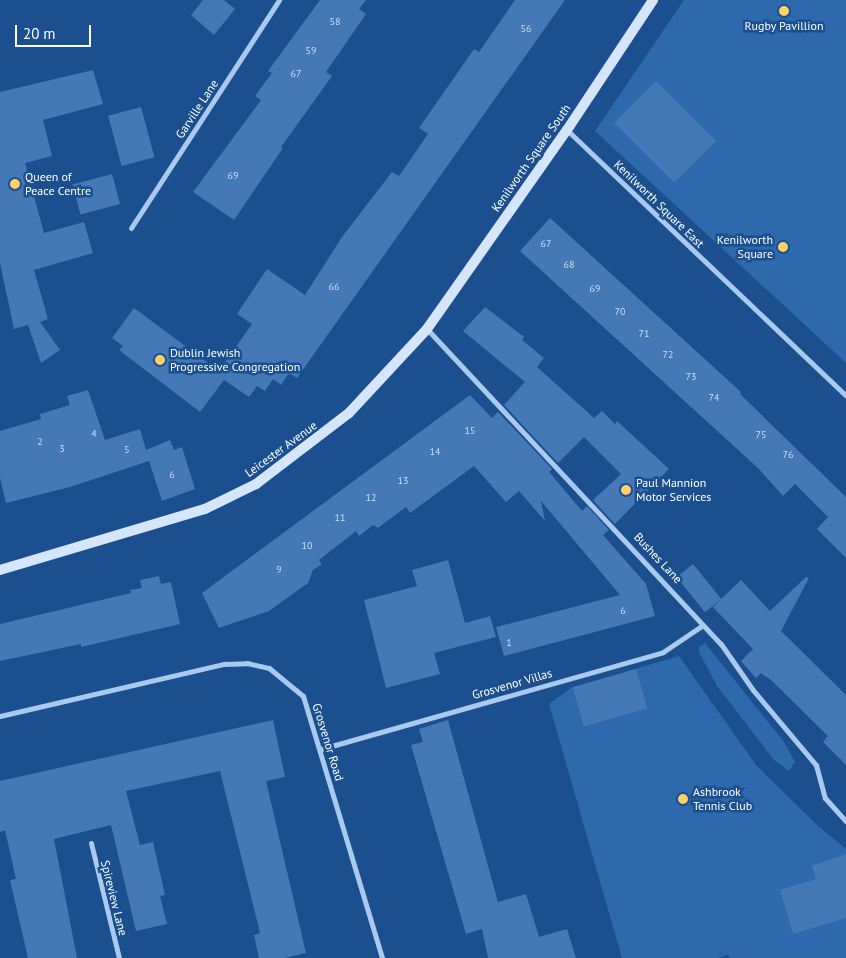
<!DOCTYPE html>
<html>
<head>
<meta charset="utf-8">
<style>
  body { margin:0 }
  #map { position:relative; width:846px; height:958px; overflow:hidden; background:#1b4f8f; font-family:"PT Sans",sans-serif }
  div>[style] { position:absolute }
  .green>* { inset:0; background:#2e69ad }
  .building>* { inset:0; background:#4478b7; transform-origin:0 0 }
  .street>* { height:5px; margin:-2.5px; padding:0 2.5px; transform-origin:2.5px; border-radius:2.5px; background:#a9c9ee }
  .secondary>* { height:10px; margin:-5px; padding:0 5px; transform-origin:5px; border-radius:5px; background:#d6e6fa }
  .dots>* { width:14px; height:14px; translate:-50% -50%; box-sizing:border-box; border:2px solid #1b4f8f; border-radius:50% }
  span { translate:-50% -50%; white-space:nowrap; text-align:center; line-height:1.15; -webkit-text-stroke:5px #1b4f8f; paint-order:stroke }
  .number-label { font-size:10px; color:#d0dded }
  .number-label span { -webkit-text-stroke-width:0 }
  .poi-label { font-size:12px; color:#fff }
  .left { translate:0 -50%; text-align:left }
  .right { translate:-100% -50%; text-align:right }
  .street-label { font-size:12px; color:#fff }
  .scale { position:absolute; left:15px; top:25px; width:76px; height:22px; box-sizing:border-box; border:2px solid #fff; border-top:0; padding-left:6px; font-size:15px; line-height:18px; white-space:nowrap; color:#fff; -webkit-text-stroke:4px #1b4f8f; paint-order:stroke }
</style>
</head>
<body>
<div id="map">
  <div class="green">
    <i style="clip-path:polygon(684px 0,846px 0,846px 363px,595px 131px)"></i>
    <i style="clip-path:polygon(705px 643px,784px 742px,795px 762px,789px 771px,774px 760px,717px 686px,699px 652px,699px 647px)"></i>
    <i style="clip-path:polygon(679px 656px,756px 765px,818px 826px,846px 849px,846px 958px,730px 958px,728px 955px,718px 958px,622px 958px,549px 704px,571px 688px)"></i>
  </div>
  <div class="building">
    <i style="clip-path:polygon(203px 0,224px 0,235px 9px,214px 35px,191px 15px)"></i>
    <i style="clip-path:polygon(320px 0,366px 0,359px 9px,366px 14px,326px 72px,332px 76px,281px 147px,283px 148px,234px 220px,193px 192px,261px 100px,255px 96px,272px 73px,268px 71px)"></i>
    <i style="clip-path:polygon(515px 0,565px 0,297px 378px,289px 373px,281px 385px,273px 379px,265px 391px,257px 386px,249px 397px,224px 380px,200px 412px,119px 350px,123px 346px,112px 338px,134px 308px,219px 371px,252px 324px,237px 314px,267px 269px,305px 295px,342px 237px,392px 172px,399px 176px,428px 134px,419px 128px,474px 49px,479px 52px)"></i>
    <i style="clip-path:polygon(93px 70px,103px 104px,43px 120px,52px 156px,25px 163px,44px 233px,84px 222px,93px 253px,34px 270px,48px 319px,40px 322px,60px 350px,41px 363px,28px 325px,14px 329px,0 263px,0 92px)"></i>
    <i style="left:656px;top:81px;width:85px;height:59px;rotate:45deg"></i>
    <i style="left:141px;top:107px;width:52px;height:34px;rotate:75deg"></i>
    <i style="left:112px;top:174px;width:31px;height:41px;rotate:75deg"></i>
    <i style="clip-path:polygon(550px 218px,741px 392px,740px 394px,846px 497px,846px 558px,817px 529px,828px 517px,795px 484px,783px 496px,759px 469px,520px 251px)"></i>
    <i style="clip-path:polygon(485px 307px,524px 337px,522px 340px,544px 358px,537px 367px,594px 418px,602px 411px,615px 424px,617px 421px,669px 469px,615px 524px,593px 500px,621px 474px,584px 437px,558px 463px,504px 405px,525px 382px,463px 331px)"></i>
    <i style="clip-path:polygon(88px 390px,105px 440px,140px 429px,146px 450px,170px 440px,174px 450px,182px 447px,195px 489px,162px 501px,149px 461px,70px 487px,6px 503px,0 478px,0 431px,41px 419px,40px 414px,70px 405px,67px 396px)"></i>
    <i style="clip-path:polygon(470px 395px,492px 418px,498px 412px,552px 469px,549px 472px,582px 511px,587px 506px,609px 530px,603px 535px,646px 584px,655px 616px,504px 656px,496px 627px,620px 595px,541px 501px,545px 521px,519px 491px,506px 502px,474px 466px,410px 513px,406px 507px,378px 528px,373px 525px,359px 536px,356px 531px,319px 560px,322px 564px,313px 570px,308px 583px,269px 611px,219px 628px,202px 593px)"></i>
    <i style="clip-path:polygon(448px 560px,465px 623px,490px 616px,496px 637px,434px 653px,440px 674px,386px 688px,364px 600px,417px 586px,412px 570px)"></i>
    <i style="left:693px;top:564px;width:45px;height:21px;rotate:51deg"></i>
    <i style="clip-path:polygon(159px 576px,161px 584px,171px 582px,180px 624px,81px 647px,81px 644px,0 661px,0 624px,131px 593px,130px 590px,142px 588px,140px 580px)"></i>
    <i style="clip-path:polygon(806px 577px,809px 578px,781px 631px,846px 695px,846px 765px,823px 742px,828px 736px,771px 680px,761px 673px,756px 678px,741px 661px,753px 649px,713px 607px,741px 580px,770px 611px)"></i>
    <i style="left:636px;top:669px;width:41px;height:66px;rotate:74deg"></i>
    <i style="clip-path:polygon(273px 720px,285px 777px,266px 781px,306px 953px,285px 958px,259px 958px,254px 935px,260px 933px,220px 771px,126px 791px,140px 845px,153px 842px,165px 895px,160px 896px,167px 924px,136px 931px,111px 825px,54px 839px,77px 958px,28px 958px,10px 880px,16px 879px,5px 830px,0 832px,0 781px)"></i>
    <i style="clip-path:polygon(448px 720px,498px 902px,526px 894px,539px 937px,567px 929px,576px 958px,488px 958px,482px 929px,466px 934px,411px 745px,423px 742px,419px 729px)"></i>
    <i style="clip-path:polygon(846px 854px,846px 918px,793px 934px,780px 890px,816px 879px,812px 866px)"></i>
  </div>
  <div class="street">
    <i style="left:567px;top:130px;width:385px;rotate:43.6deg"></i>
    <i style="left:131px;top:228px;width:272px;rotate:-57deg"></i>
    <i style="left:427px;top:329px;width:431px;rotate:47deg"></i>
    <i style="left:721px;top:644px;width:56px;rotate:55.2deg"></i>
    <i style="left:753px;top:690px;width:98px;rotate:50deg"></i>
    <i style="left:816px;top:765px;width:34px;rotate:75deg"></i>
    <i style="left:825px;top:798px;width:31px;rotate:48deg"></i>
    <i style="left:0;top:716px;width:230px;rotate:-13.1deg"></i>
    <i style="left:224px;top:664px;width:23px;rotate:-2deg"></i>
    <i style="left:247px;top:663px;width:23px;rotate:13deg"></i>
    <i style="left:269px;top:668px;width:44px;rotate:39.5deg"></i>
    <i style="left:303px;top:696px;width:274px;rotate:73.2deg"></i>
    <i style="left:321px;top:749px;width:355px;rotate:-15.8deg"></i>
    <i style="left:663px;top:652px;width:48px;rotate:-34deg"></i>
    <i style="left:91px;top:843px;width:118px;rotate:76.3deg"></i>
  </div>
  <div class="secondary">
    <i style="left:0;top:570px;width:214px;rotate:-16.6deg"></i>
    <i style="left:205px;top:509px;width:57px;rotate:-26.1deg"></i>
    <i style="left:256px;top:484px;width:117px;rotate:-37.4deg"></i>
    <i style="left:349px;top:413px;width:115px;rotate:-47.1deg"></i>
    <i style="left:427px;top:329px;width:243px;rotate:-54.9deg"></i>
    <i style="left:567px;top:130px;width:156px;rotate:-56.5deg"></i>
  </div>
  <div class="dots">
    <i style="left:784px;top:11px;background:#ffd166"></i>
    <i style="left:15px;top:184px;background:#ffd166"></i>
    <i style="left:783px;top:247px;background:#ffd166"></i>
    <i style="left:160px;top:360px;background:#ffd166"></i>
    <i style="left:626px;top:490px;background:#ffd166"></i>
    <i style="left:683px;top:799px;background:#ffd166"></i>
  </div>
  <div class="number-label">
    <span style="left:335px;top:22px">58</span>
    <span style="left:526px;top:29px">56</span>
    <span style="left:311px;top:51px">59</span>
    <span style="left:296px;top:74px">67</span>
    <span style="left:233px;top:176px">69</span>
    <span style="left:546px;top:244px">67</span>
    <span style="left:569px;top:265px">68</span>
    <span style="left:334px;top:287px">66</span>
    <span style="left:595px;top:289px">69</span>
    <span style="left:620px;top:312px">70</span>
    <span style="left:644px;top:334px">71</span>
    <span style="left:668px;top:355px">72</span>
    <span style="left:691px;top:377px">73</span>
    <span style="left:714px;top:398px">74</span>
    <span style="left:470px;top:431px">15</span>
    <span style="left:94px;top:434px">4</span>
    <span style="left:761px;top:435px">75</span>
    <span style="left:40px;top:442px">2</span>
    <span style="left:62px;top:449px">3</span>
    <span style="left:127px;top:450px">5</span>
    <span style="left:435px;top:452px">14</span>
    <span style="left:788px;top:455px">76</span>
    <span style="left:172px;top:475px">6</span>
    <span style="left:403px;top:481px">13</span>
    <span style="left:371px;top:498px">12</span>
    <span style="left:340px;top:518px">11</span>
    <span style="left:307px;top:546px">10</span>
    <span style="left:279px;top:570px">9</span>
    <span style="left:623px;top:611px">6</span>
    <span style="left:509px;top:643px">1</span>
  </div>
  <div class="poi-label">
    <span style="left:784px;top:26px">Rugby Pavillion</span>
    <span class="left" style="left:25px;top:184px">Queen of<br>Peace Centre</span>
    <span class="right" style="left:773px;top:247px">Kenilworth<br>Square</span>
    <span class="left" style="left:170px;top:360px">Dublin Jewish<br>Progressive Congregation</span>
    <span class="left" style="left:636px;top:490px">Paul Mannion<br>Motor Services</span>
    <span class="left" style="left:693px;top:799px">Ashbrook<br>Tennis Club</span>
  </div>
  <div class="street-label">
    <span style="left:197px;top:109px;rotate:-57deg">Garville Lane</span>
    <span style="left:531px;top:158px;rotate:-55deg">Kenilworth Square South</span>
    <span style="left:659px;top:204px;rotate:44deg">Kenilworth Square East</span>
    <span style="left:281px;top:449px;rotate:-36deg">Leicester Avenue</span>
    <span style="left:658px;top:558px;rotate:47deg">Bushes Lane</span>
    <span style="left:512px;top:684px;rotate:-16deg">Grosvenor Villas</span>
    <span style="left:328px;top:742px;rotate:73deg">Grosvenor Road</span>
    <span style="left:114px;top:898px;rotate:76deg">Spireview Lane</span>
  </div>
  <div class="scale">20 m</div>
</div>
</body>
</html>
